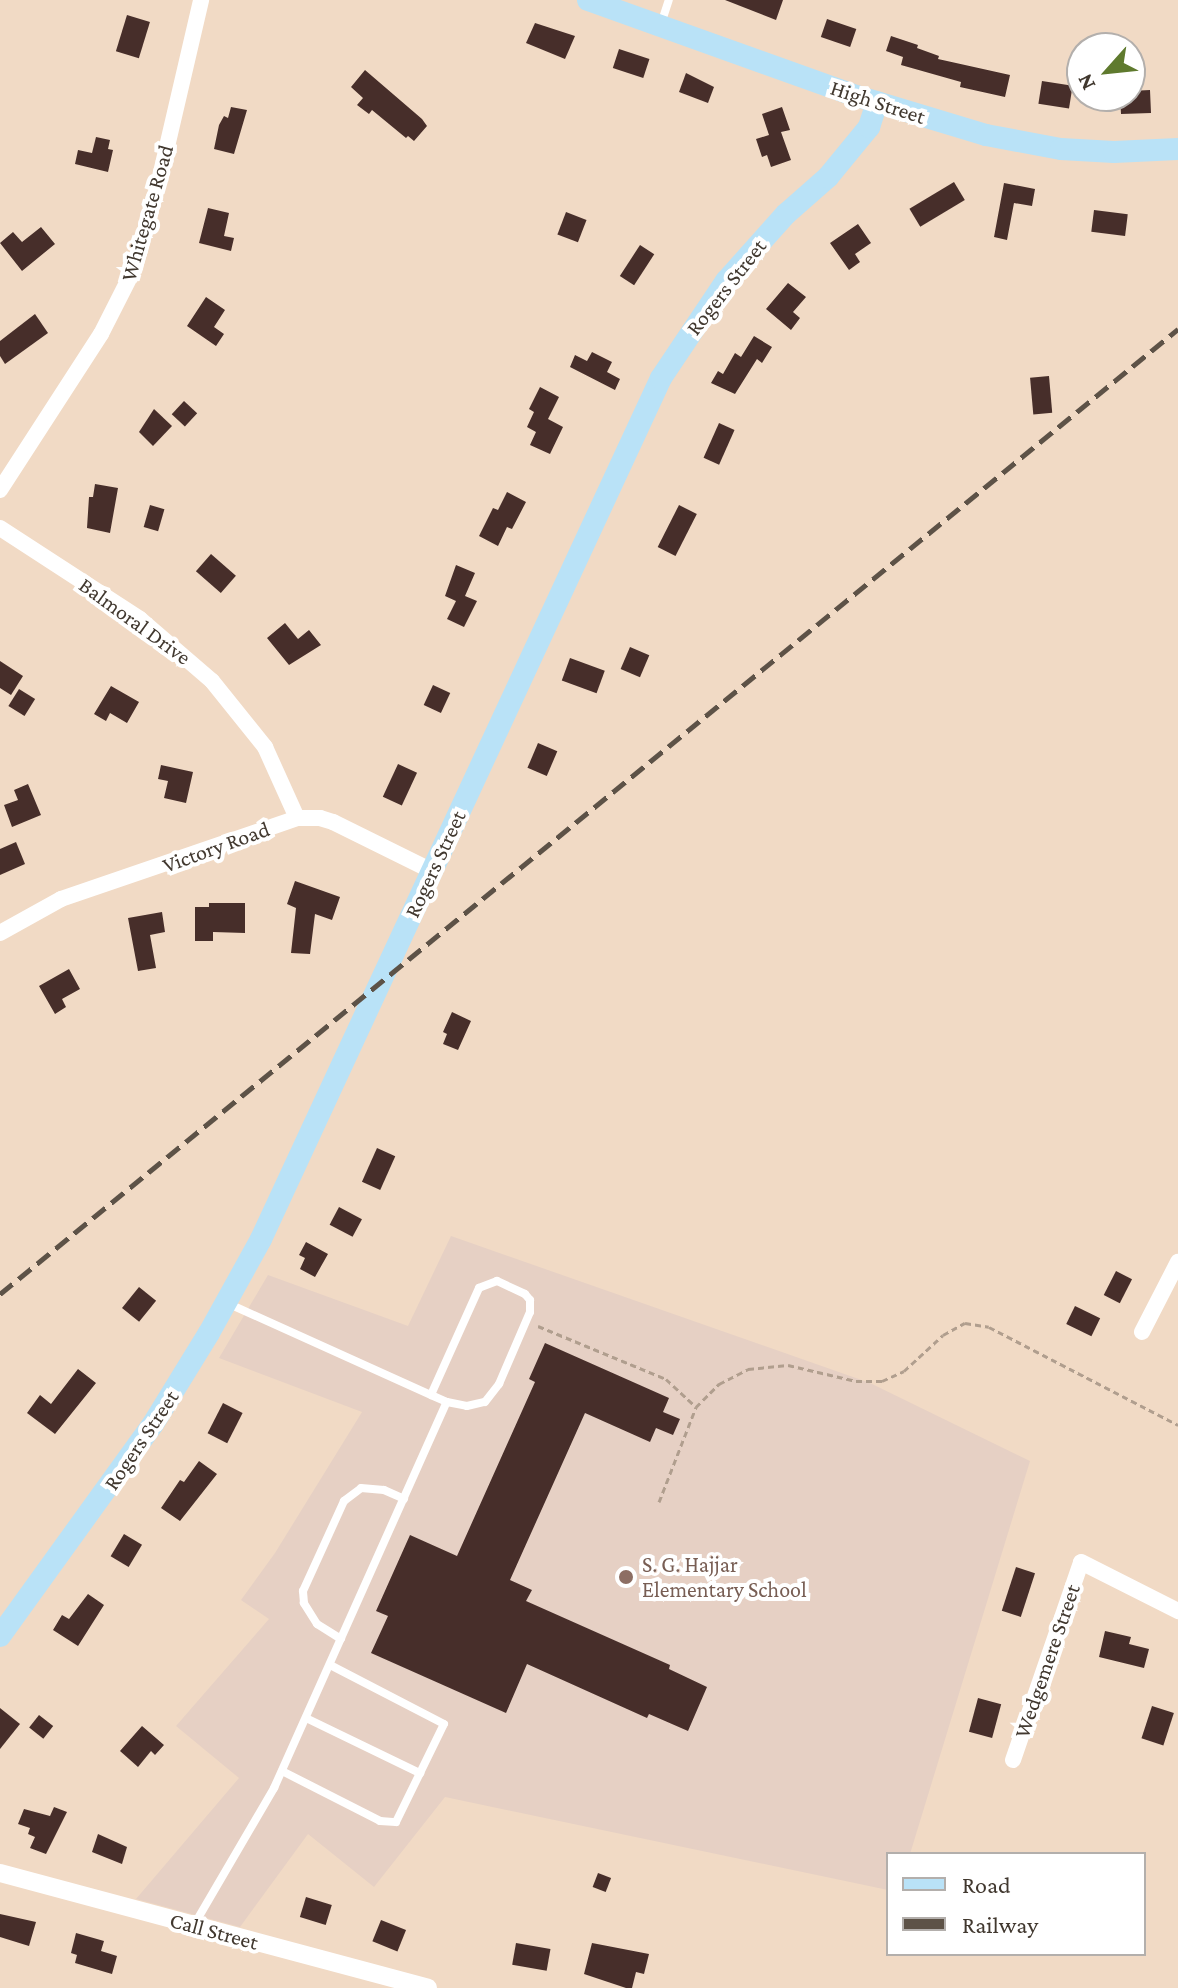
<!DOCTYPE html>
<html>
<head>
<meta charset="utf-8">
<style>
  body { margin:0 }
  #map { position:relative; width:1178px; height:1988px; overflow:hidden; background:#f1dac5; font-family:"Crimson Pro",serif }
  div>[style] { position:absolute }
  .education>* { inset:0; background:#e6d0c4 }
  .building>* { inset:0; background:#472e2a; transform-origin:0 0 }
  .path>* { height:3px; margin-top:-1.5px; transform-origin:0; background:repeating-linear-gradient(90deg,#b09e8e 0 6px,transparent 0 10px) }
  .service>* { height:8px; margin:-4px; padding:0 4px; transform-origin:4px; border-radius:4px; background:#fff }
  .minor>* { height:16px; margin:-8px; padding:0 8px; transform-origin:8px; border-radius:8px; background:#fff }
  .tertiary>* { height:18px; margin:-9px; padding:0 9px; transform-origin:9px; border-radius:9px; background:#fff }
  .secondary>* { height:22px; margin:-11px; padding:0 11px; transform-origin:11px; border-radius:11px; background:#b9e2f7 }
  .rail>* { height:5px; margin-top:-2.5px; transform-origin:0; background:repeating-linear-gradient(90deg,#5d5247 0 16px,transparent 0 24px) }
  .dots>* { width:22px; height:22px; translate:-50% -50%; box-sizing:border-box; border:4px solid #fff; border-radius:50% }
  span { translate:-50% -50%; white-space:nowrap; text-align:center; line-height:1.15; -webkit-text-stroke:8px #fff; paint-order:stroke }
  .street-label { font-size:22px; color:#41382f }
  .education-label { font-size:22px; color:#785e54 }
  .left { translate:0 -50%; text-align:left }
  .legend { position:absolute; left:886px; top:1852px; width:260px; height:104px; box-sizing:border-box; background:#fff; border:2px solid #b3afac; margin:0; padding:10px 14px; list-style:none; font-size:24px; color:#41382f }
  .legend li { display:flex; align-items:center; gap:16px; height:40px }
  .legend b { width:40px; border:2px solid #b3afac }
  .north { position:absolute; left:1066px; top:32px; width:80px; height:80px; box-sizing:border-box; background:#fff; border:2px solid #b3afac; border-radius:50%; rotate:243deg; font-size:22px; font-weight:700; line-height:32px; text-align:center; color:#41382f }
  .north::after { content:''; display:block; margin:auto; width:28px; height:36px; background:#5f7a2e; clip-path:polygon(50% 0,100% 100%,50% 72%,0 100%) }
</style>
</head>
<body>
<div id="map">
  <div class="education">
    <i style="clip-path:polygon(451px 1236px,870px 1383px,1030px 1461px,910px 1854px,888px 1854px,888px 1890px,445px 1797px,374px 1887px,308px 1834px,240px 1927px,136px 1899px,239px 1778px,176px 1726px,269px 1619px,241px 1600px,275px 1553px,362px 1412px,219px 1358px,268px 1275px,408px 1326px)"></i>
  </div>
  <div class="building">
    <i style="clip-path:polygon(725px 0,783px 0,776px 20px)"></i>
    <i style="left:127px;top:15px;width:24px;height:38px;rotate:17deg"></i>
    <i style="left:827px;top:19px;width:31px;height:19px;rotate:19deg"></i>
    <i style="clip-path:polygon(535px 23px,575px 36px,565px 59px,526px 43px)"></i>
    <i style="clip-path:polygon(891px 36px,918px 45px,917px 48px,939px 56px,938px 59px,1010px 75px,1005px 97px,960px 87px,961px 82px,901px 65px,903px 57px,886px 51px)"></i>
    <i style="left:619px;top:49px;width:32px;height:20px;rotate:18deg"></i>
    <i style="clip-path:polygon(365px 70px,422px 119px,427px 126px,414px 141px,408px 136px,406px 138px,372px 110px,369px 114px,357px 105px,363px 98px,351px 87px)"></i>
    <i style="clip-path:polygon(686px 73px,714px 87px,708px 103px,679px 92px)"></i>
    <i style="left:1042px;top:81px;width:31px;height:23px;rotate:9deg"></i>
    <i style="clip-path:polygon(1150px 90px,1151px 113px,1121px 114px,1120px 96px,1130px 96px,1130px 91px)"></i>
    <i style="clip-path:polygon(231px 107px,247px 110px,234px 154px,214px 149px,219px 125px,224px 116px,228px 118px)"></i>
    <i style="clip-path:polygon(782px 107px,790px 130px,781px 132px,791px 160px,771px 167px,767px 155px,762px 157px,756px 139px,769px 135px,762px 114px)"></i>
    <i style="clip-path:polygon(96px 137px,110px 140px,108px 149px,113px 150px,108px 172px,75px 164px,78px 150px,92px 153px)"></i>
    <i style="left:954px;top:182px;width:21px;height:52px;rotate:59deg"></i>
    <i style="clip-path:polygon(1004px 183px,1035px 189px,1032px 206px,1014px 203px,1007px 240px,994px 237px)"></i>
    <i style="clip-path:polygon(208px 208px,229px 213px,224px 236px,234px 238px,231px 251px,199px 243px)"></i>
    <i style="left:1094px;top:210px;width:34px;height:22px;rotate:7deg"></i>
    <i style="left:566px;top:212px;width:22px;height:24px;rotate:21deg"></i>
    <i style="clip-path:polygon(858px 224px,871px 243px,855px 254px,860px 262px,849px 270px,830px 243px)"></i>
    <i style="clip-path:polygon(41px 227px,55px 244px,22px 271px,0 243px,13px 232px,22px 242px)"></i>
    <i style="left:640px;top:245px;width:17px;height:37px;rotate:33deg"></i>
    <i style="clip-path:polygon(788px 283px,806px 297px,793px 312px,800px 318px,791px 330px,766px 309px)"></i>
    <i style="clip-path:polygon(206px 297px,225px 310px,214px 327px,224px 334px,216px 346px,187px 326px)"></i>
    <i style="clip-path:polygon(35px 314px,48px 333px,5px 364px,0 356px,0 341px)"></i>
    <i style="clip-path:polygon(754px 336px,772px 347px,762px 363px,757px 359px,735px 394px,711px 383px,718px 371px,723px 374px,735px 353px,741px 357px)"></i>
    <i style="clip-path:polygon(592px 352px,612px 362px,607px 372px,620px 379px,615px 390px,570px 367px,575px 355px,587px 361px)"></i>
    <i style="left:1049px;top:376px;width:37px;height:19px;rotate:85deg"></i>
    <i style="clip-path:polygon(540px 387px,559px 397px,548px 419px,563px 427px,550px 454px,530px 445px,536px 432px,527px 427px,534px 412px,529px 409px)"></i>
    <i style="left:184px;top:401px;width:18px;height:18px;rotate:43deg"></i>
    <i style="clip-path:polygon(154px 409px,172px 426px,153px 446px,139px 432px)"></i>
    <i style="left:719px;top:423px;width:17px;height:38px;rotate:24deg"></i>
    <i style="clip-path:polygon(95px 484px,118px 488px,110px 533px,87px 528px,89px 497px,93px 497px)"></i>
    <i style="clip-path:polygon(507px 492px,526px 502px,512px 529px,507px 527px,498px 546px,479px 536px,493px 508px,498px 510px)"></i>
    <i style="left:150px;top:505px;width:15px;height:23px;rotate:16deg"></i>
    <i style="left:679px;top:505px;width:20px;height:47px;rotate:27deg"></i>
    <i style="left:211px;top:554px;width:33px;height:23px;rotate:41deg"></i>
    <i style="clip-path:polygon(456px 565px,475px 573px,465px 596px,477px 601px,464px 627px,447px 619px,456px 601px,445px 596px)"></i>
    <i style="clip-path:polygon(285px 623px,298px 639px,309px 630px,321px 645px,289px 665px,267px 638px)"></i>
    <i style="left:630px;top:647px;width:21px;height:24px;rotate:23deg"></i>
    <i style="left:570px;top:658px;width:37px;height:24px;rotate:20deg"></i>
    <i style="clip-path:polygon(0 661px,23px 676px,11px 695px,0 688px)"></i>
    <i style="left:433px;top:685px;width:19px;height:22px;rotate:25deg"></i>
    <i style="clip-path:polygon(111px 686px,139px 702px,127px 723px,110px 713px,106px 721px,94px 714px)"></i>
    <i style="left:19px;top:689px;width:19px;height:20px;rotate:32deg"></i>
    <i style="left:538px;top:743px;width:21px;height:27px;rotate:23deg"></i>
    <i style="left:398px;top:764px;width:21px;height:36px;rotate:25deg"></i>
    <i style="clip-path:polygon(161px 765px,193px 772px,186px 803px,164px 798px,168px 781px,158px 779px)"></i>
    <i style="clip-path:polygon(28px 784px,41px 815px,12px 827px,4px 805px,18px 800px,14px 790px)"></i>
    <i style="clip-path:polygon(16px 842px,25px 864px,0 875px,0 849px)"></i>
    <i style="clip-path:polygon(295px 881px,340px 897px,332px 920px,315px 914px,310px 954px,291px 953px,296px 908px,287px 904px)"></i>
    <i style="clip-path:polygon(209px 903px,245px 903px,245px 933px,213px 932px,213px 941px,195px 941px,195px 907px,209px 907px)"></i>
    <i style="clip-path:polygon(162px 912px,165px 932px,150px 935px,156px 968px,138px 971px,128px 918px)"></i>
    <i style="clip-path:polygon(69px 969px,80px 989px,62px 999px,66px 1007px,55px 1014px,39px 986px)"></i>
    <i style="clip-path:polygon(452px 1012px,471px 1021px,458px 1050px,443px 1044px,447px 1034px,443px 1032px)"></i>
    <i style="left:377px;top:1148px;width:20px;height:37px;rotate:24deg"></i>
    <i style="left:339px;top:1207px;width:26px;height:20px;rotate:28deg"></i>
    <i style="clip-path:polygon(306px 1242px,328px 1254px,315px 1277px,300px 1269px,305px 1258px,299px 1255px)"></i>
    <i style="left:1116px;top:1271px;width:18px;height:27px;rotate:27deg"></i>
    <i style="left:139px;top:1287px;width:22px;height:27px;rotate:39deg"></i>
    <i style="left:1075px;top:1306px;width:28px;height:20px;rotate:26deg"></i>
    <i style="clip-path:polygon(545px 1343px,669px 1398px,663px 1412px,680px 1419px,673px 1435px,656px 1428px,650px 1442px,585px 1413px,510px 1580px,532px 1590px,526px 1601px,670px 1665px,669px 1669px,707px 1687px,688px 1731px,649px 1714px,647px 1718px,527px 1664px,506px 1713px,371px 1653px,388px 1616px,376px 1611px,410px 1535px,457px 1556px,535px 1382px,529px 1379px)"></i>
    <i style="clip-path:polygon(78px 1369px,96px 1383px,55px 1434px,27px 1413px,40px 1395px,51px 1404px)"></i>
    <i style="left:223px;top:1403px;width:22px;height:34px;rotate:27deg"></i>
    <i style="clip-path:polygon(199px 1461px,217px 1474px,180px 1521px,161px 1508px,180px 1480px,184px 1482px)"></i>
    <i style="left:124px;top:1534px;width:21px;height:26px;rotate:31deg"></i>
    <i style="left:1016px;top:1567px;width:20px;height:46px;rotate:18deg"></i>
    <i style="clip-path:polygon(88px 1594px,104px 1605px,78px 1646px,53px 1630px,62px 1615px,69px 1619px)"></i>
    <i style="clip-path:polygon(1105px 1631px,1131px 1637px,1129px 1644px,1149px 1649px,1144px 1668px,1099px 1657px)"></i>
    <i style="left:978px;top:1698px;width:24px;height:35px;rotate:15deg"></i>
    <i style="left:1152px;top:1706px;width:23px;height:34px;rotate:18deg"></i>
    <i style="clip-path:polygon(0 1708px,20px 1724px,0 1749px)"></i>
    <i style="left:39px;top:1715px;width:18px;height:16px;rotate:38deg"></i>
    <i style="clip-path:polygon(142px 1726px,164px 1745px,155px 1755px,151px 1751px,138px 1767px,120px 1751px)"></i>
    <i style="clip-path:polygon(54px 1807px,67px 1812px,46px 1854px,30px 1848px,35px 1837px,28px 1834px,30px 1828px,18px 1824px,24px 1809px,50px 1816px)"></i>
    <i style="clip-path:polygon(98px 1834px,127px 1847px,122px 1864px,92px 1852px)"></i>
    <i style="left:598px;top:1873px;width:14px;height:15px;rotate:21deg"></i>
    <i style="left:306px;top:1897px;width:27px;height:21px;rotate:17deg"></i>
    <i style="clip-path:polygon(0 1914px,36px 1922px,29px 1946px,0 1937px)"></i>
    <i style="left:381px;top:1920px;width:27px;height:23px;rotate:22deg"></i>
    <i style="clip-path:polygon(76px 1933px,104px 1941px,101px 1951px,117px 1956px,112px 1974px,75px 1963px,77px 1955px,71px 1953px)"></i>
    <i style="left:516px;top:1943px;width:35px;height:22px;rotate:10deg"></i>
    <i style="clip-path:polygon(592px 1943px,649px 1954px,644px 1974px,636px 1972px,632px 1988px,626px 1988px,584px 1974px)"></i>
  </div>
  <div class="path">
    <i style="left:538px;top:1326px;width:139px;rotate:22.5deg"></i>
    <i style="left:666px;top:1379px;width:41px;rotate:43deg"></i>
    <i style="left:659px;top:1502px;width:102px;rotate:-68.7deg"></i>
    <i style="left:696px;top:1407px;width:33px;rotate:-45deg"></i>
    <i style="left:719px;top:1384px;width:33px;rotate:-27deg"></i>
    <i style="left:748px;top:1369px;width:40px;rotate:-5.7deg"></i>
    <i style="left:788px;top:1365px;width:70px;rotate:13.2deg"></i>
    <i style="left:856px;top:1381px;width:26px"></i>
    <i style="left:882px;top:1381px;width:24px;rotate:-24deg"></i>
    <i style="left:904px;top:1371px;width:53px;rotate:-42.7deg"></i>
    <i style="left:943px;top:1335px;width:25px;rotate:-29deg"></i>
    <i style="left:965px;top:1323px;width:24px;rotate:9deg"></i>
    <i style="left:989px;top:1327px;width:213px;rotate:27.4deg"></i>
  </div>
  <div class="service">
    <i style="left:661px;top:24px;width:25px;rotate:-72deg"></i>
    <i style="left:227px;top:1303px;width:224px;rotate:24.3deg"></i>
    <i style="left:431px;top:1395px;width:17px;rotate:24deg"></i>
    <i style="left:447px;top:1402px;width:20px;rotate:11deg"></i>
    <i style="left:467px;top:1406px;width:18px;rotate:-13deg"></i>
    <i style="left:485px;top:1402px;width:23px;rotate:-52deg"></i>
    <i style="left:499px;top:1384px;width:78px;rotate:-66.7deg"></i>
    <i style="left:530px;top:1312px;width:12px;rotate:-90deg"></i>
    <i style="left:530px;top:1300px;width:8px;rotate:-130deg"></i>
    <i style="left:525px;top:1294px;width:31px;rotate:-155deg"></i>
    <i style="left:497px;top:1281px;width:19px;rotate:159deg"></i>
    <i style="left:479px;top:1288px;width:117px;rotate:114.2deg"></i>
    <i style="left:341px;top:1639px;width:28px;rotate:-148deg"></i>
    <i style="left:317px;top:1624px;width:25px;rotate:-122deg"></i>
    <i style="left:304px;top:1603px;width:12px;rotate:-95deg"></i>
    <i style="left:303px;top:1591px;width:99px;rotate:-65.5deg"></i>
    <i style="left:344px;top:1501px;width:21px;rotate:-37deg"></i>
    <i style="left:361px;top:1488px;width:23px;rotate:5deg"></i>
    <i style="left:384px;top:1490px;width:22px;rotate:24deg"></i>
    <i style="left:306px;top:1718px;width:127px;rotate:25.8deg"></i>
    <i style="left:282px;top:1771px;width:110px;rotate:27deg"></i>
    <i style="left:380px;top:1821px;width:16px;rotate:4deg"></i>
    <i style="left:396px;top:1822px;width:109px;rotate:-63.9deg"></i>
    <i style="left:444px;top:1724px;width:128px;rotate:-152.6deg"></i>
    <i style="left:194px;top:1925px;width:159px;rotate:-59.7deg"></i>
    <i style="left:274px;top:1788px;width:423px;rotate:-65.9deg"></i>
  </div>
  <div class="minor">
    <i style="left:0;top:490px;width:186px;rotate:-57.1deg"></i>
    <i style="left:101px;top:334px;width:75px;rotate:-63.1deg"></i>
    <i style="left:135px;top:267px;width:89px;rotate:-74.4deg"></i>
    <i style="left:159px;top:181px;width:186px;rotate:-76.9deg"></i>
    <i style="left:0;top:528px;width:167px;rotate:33deg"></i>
    <i style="left:140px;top:619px;width:95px;rotate:40.7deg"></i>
    <i style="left:212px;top:681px;width:85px;rotate:51.2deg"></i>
    <i style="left:265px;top:747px;width:78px;rotate:65.7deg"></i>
    <i style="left:0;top:933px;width:70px;rotate:-29.1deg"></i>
    <i style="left:61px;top:899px;width:250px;rotate:-18.9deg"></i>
    <i style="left:297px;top:818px;width:23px"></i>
    <i style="left:320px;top:818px;width:14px;rotate:17deg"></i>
    <i style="left:333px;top:822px;width:110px;rotate:26.3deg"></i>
    <i style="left:1142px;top:1332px;width:79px;rotate:-62.8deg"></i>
    <i style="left:1013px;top:1760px;width:209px;rotate:-71deg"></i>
    <i style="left:1081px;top:1562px;width:109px;rotate:26.8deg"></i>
  </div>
  <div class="tertiary">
    <i style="left:0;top:1873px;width:443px;rotate:15deg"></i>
  </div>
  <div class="secondary">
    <i style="left:588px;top:0;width:278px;rotate:19.7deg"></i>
    <i style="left:850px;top:94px;width:142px;rotate:16.8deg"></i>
    <i style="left:986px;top:135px;width:76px;rotate:10.6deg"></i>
    <i style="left:1061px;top:149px;width:53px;rotate:3.2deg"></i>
    <i style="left:1114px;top:152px;width:64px;rotate:-2.7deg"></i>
    <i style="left:0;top:1636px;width:261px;rotate:-54.2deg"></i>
    <i style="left:153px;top:1424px;width:107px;rotate:-58.4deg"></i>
    <i style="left:209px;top:1333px;width:107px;rotate:-61deg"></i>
    <i style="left:261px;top:1239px;width:949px;rotate:-65.08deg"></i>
    <i style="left:661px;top:378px;width:117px;rotate:-56.2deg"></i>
    <i style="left:726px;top:281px;width:90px;rotate:-48.2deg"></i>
    <i style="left:786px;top:214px;width:56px;rotate:-41.4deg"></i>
    <i style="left:828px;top:177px;width:65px;rotate:-50.6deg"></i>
    <i style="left:869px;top:127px;width:26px;rotate:-72deg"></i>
  </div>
  <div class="rail">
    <i style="left:0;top:1294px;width:1523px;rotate:-39.32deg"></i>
  </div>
  <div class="dots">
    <i style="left:626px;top:1577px;background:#8d6e63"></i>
  </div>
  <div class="street-label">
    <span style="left:878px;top:102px;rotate:18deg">High Street</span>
    <span style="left:147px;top:213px;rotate:-74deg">Whitegate Road</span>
    <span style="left:726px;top:287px;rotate:-52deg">Rogers Street</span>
    <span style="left:135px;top:621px;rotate:36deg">Balmoral Drive</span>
    <span style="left:216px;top:847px;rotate:-20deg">Victory Road</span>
    <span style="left:435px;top:864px;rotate:-65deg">Rogers Street</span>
    <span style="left:141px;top:1440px;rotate:-56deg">Rogers Street</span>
    <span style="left:1047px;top:1661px;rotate:-71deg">Wedgemere Street</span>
    <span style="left:214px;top:1931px;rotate:15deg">Call Street</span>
  </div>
  <div class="education-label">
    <span class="left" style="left:642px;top:1577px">S. G. Hajjar<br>Elementary School</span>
  </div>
  <ul class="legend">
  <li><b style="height:10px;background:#b9e2f7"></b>Road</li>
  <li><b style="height:10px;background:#5d5247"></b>Railway</li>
  </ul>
  <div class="north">N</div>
</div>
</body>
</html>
